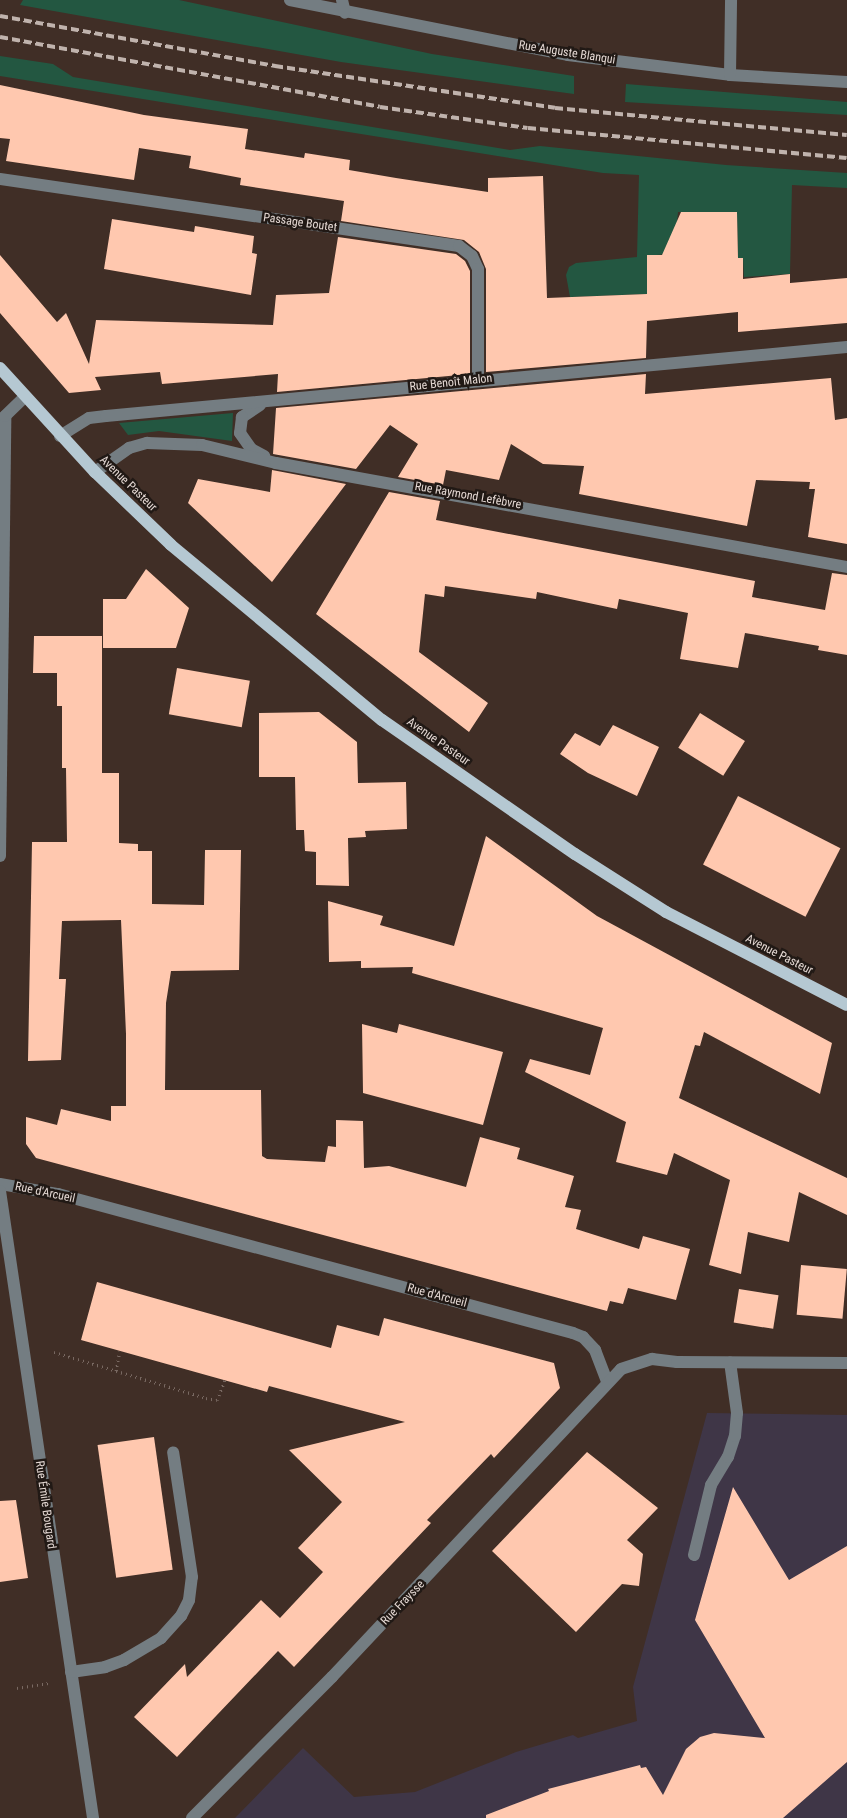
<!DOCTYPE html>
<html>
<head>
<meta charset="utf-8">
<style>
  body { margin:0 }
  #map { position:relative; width:847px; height:1818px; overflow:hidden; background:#402e26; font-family:"Roboto Condensed",sans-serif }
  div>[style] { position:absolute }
  .commercial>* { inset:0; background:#3f3647 }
  .green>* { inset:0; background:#235741 }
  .building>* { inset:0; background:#ffc8af; transform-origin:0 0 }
  .path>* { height:3px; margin-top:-1.5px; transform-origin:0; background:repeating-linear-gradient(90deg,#796962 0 1px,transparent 0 5px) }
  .minor>* { height:12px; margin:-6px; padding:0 6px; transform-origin:6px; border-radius:6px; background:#747d82 }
  .major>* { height:12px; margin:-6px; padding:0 6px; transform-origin:6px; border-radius:6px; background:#b5c8d2 }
  .rail>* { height:4px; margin-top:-2px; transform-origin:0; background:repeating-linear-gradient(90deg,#c0b3ad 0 8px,transparent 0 12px) }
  span { translate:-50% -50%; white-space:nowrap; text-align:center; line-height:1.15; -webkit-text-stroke:5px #211915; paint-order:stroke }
  .street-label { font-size:12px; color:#e5d9d4 }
</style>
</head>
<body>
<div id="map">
  <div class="commercial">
    <i style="clip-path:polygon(707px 1413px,847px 1415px,847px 1818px,235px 1818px,303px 1748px,354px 1797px,415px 1792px,516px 1752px,573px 1735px,578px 1738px,637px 1721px,633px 1687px)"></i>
  </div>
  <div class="green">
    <i style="clip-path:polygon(23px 0,179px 0,432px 54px,574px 76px,574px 94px,341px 62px,20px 5px)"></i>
    <i style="clip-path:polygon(0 56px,53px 64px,73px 77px,510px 150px,540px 146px,726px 165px,847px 173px,847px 188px,792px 185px,790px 274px,744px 277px,743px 258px,738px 258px,737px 212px,678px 212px,676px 232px,669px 239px,667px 254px,647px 256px,647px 294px,570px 297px,566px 275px,569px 267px,576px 263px,637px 257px,639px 175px,603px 173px,0 76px)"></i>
    <i style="clip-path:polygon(626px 84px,847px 102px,847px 115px,625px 102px)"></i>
    <i style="clip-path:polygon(233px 413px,232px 441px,159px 431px,128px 435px,119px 423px)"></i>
  </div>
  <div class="building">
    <i style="clip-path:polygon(0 85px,144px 115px,248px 129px,245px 149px,304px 158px,305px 153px,350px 160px,349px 170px,396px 178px,488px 192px,488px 178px,543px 176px,547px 298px,647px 294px,647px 255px,662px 255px,681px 212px,737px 212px,738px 258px,743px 258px,743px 279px,790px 274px,790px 283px,847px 278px,847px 323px,738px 332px,738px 312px,647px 321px,646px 358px,486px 372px,486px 269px,479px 252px,464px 240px,341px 221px,344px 201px,240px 185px,241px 178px,189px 168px,191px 156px,139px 148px,134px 180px,6px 161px,10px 139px,0 138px)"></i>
    <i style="clip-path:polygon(112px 219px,194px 232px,195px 226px,254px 236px,252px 253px,257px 254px,251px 295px,104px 269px)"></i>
    <i style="clip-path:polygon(338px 237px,456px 254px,465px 261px,470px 271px,470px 374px,277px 392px,278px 374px,162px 384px,160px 372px,95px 377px,101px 390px,69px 393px,0 313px,0 255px,57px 322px,66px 313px,89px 364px,96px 320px,273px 325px,276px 295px,329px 293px)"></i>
    <i style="clip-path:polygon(646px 374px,645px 394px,831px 378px,835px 420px,847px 418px,847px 544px,808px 537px,815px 489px,809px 489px,810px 482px,756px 480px,747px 526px,579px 494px,584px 466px,543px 464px,511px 444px,499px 480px,446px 470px,443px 485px,398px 477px,418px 444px,390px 425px,356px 469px,273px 454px,276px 408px)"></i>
    <i style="clip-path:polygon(272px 470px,346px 484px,272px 582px,188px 503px,198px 479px,270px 492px)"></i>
    <i style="clip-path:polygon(389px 492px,440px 501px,436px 520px,755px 581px,752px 597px,825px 610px,832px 573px,847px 575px,847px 655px,818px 650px,819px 646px,745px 633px,738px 668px,680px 659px,688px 613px,619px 599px,617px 609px,537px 592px,536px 599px,445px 586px,444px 597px,425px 594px,419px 652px,488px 703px,469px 732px,316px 614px)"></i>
    <i style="clip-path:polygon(146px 569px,189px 608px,176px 648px,103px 648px,103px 599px,126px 599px)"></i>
    <i style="clip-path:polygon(34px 636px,102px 636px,102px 773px,119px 773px,119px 843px,138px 844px,138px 851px,152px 851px,152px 904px,204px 905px,205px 850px,241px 850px,239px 970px,171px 971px,166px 1003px,165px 1090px,261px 1090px,262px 1156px,267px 1159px,325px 1162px,328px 1146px,336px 1147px,336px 1120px,363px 1121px,364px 1168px,389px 1166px,466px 1187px,480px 1137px,520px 1148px,517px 1159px,574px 1176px,565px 1207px,581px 1210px,576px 1229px,639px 1249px,643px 1236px,690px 1249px,676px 1300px,628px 1288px,623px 1304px,610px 1301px,607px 1311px,36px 1158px,26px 1144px,26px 1117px,57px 1125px,61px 1109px,111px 1121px,111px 1106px,126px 1106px,126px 1034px,121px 920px,62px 921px,59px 979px,66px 979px,61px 1060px,28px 1061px,32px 842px,67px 842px,66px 768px,62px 768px,62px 706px,57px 706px,57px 673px,33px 673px)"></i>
    <i style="left:177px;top:668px;width:74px;height:47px;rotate:10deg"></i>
    <i style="clip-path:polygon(319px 712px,357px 742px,358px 783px,406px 782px,407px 829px,365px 831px,366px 837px,348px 838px,349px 886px,316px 885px,316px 852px,305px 851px,304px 830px,296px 830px,295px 777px,259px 777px,259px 713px)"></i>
    <i style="left:700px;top:713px;width:53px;height:41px;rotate:32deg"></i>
    <i style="clip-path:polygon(613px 725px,659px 747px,637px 796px,588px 773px,560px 754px,575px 733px,600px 746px)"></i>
    <i style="left:738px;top:796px;width:115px;height:77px;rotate:27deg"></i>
    <i style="clip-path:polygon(486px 836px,597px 916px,832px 1043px,820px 1094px,704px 1032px,700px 1046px,695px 1045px,679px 1098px,847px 1178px,847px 1215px,799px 1192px,789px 1242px,748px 1232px,741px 1274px,709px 1265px,730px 1180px,674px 1153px,667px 1175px,616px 1162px,626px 1122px,525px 1072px,530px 1059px,590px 1075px,603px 1028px,412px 973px,413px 967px,361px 968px,361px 961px,329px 962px,328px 901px,383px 916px,380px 925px,454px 946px)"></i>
    <i style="clip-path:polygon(362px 1024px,397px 1033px,399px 1024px,503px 1052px,483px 1125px,363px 1093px)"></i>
    <i style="left:801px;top:1265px;width:46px;height:50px;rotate:5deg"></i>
    <i style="clip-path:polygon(97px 1282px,331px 1348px,337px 1325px,379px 1336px,384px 1318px,554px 1363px,560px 1388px,494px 1458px,491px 1454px,427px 1520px,431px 1523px,294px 1667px,278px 1651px,177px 1757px,134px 1717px,185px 1664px,187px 1677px,261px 1600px,280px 1618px,323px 1572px,298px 1548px,342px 1502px,289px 1450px,405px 1422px,269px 1386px,267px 1392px,81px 1340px)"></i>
    <i style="left:739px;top:1289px;width:40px;height:34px;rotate:9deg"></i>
    <i style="left:154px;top:1437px;width:134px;height:57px;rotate:82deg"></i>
    <i style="clip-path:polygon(587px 1452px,658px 1508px,627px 1540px,643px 1554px,639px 1586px,622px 1584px,576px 1632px,492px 1551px)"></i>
    <i style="clip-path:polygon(733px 1487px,789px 1580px,847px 1546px,847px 1762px,783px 1818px,486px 1818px,486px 1815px,549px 1791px,548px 1789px,640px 1765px,641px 1768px,646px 1767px,663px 1795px,686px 1749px,700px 1737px,714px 1733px,765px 1738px,695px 1620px)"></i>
    <i style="clip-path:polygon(16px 1500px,28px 1578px,0 1582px,0 1501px)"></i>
  </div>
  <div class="path">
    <i style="left:54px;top:1352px;width:159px;rotate:16.8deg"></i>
    <i style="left:206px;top:1398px;width:11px;rotate:10deg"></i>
    <i style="left:217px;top:1400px;width:22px;rotate:-68deg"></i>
    <i style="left:116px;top:1371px;width:20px;rotate:-79deg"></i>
    <i style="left:17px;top:1688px;width:32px;rotate:-9deg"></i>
  </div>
  <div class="minor">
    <i style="left:290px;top:0;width:283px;rotate:11.2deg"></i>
    <i style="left:568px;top:55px;width:163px;rotate:7deg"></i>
    <i style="left:730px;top:75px;width:117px;rotate:3.4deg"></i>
    <i style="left:342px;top:0;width:13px;rotate:77deg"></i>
    <i style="left:730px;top:75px;width:75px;rotate:-89.2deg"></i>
    <i style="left:0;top:179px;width:464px;rotate:8.3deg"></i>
    <i style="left:459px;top:246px;width:16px;rotate:38deg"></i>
    <i style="left:472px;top:256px;width:14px;rotate:65deg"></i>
    <i style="left:478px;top:269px;width:111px;rotate:90deg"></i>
    <i style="left:260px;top:405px;width:22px;rotate:146deg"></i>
    <i style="left:242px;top:417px;width:16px;rotate:97deg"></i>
    <i style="left:240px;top:433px;width:19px;rotate:55deg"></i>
    <i style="left:251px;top:449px;width:15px;rotate:28deg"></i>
    <i style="left:60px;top:436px;width:34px;rotate:-32deg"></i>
    <i style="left:89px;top:418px;width:17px;rotate:-7deg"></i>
    <i style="left:106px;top:416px;width:744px;rotate:-5.32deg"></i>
    <i style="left:95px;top:472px;width:42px;rotate:-35.2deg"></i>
    <i style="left:129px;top:448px;width:19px;rotate:-16deg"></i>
    <i style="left:147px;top:443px;width:55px;rotate:2.1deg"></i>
    <i style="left:202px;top:445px;width:76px;rotate:13.7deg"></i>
    <i style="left:276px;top:463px;width:580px;rotate:10.32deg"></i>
    <i style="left:0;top:856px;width:440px;rotate:-89.3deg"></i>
    <i style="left:5px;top:416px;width:28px;rotate:-44deg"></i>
    <i style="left:0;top:1184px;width:59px;rotate:9.8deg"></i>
    <i style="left:58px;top:1194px;width:533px;rotate:15.1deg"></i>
    <i style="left:573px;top:1333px;width:11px;rotate:22deg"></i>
    <i style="left:583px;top:1337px;width:18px;rotate:47deg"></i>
    <i style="left:595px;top:1350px;width:34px;rotate:69deg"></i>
    <i style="left:0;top:1191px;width:634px;rotate:81.56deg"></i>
    <i style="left:694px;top:1555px;width:72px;rotate:-76.3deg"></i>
    <i style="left:711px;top:1485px;width:33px;rotate:-59deg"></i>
    <i style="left:728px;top:1457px;width:22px;rotate:-72deg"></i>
    <i style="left:735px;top:1436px;width:23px;rotate:-85deg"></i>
    <i style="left:737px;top:1413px;width:51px;rotate:-97.8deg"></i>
    <i style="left:71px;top:1672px;width:34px;rotate:-8deg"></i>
    <i style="left:105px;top:1667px;width:20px;rotate:-20deg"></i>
    <i style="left:124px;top:1660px;width:43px;rotate:-30.7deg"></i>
    <i style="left:161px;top:1638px;width:30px;rotate:-48deg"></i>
    <i style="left:181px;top:1616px;width:18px;rotate:-63deg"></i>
    <i style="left:189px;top:1600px;width:23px;rotate:-83deg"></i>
    <i style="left:192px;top:1577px;width:126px;rotate:-98.6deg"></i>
    <i style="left:192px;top:1818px;width:199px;rotate:-45.2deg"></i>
    <i style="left:332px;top:1677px;width:422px;rotate:-46.8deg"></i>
    <i style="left:621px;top:1369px;width:33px;rotate:-18deg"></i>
    <i style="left:652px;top:1359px;width:25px;rotate:7deg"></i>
    <i style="left:677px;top:1362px;width:170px;rotate:0.3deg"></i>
  </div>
  <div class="major">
    <i style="left:0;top:368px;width:141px;rotate:47.6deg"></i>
    <i style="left:95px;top:472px;width:105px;rotate:43.8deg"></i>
    <i style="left:171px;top:545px;width:274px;rotate:39.7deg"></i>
    <i style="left:382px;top:720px;width:235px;rotate:34.8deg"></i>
    <i style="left:575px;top:854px;width:108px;rotate:32.5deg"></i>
    <i style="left:666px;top:912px;width:203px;rotate:27.2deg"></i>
  </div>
  <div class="rail">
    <i style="left:0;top:16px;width:280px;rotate:10.3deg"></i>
    <i style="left:275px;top:66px;width:283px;rotate:8.5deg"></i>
    <i style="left:555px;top:108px;width:293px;rotate:5.3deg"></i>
    <i style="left:0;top:37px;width:386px;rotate:10.4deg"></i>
    <i style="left:380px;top:107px;width:149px;rotate:8.1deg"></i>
    <i style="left:528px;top:128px;width:320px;rotate:5.4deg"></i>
  </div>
  <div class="street-label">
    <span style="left:567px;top:53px;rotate:9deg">Rue Auguste Blanqui</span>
    <span style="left:300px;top:223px;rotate:8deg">Passage Boutet</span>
    <span style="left:451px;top:383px;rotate:-6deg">Rue Benoît Malon</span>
    <span style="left:128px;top:484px;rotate:44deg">Avenue Pasteur</span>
    <span style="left:468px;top:496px;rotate:10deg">Rue Raymond Lefèbvre</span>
    <span style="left:438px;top:742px;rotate:35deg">Avenue Pasteur</span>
    <span style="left:779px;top:955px;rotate:27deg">Avenue Pasteur</span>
    <span style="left:45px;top:1193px;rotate:12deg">Rue d'Arcueil</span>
    <span style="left:437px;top:1296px;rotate:15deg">Rue d'Arcueil</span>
    <span style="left:45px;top:1505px;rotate:82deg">Rue Émile Bougard</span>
    <span style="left:403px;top:1603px;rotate:-46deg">Rue Fraysse</span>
  </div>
</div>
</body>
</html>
